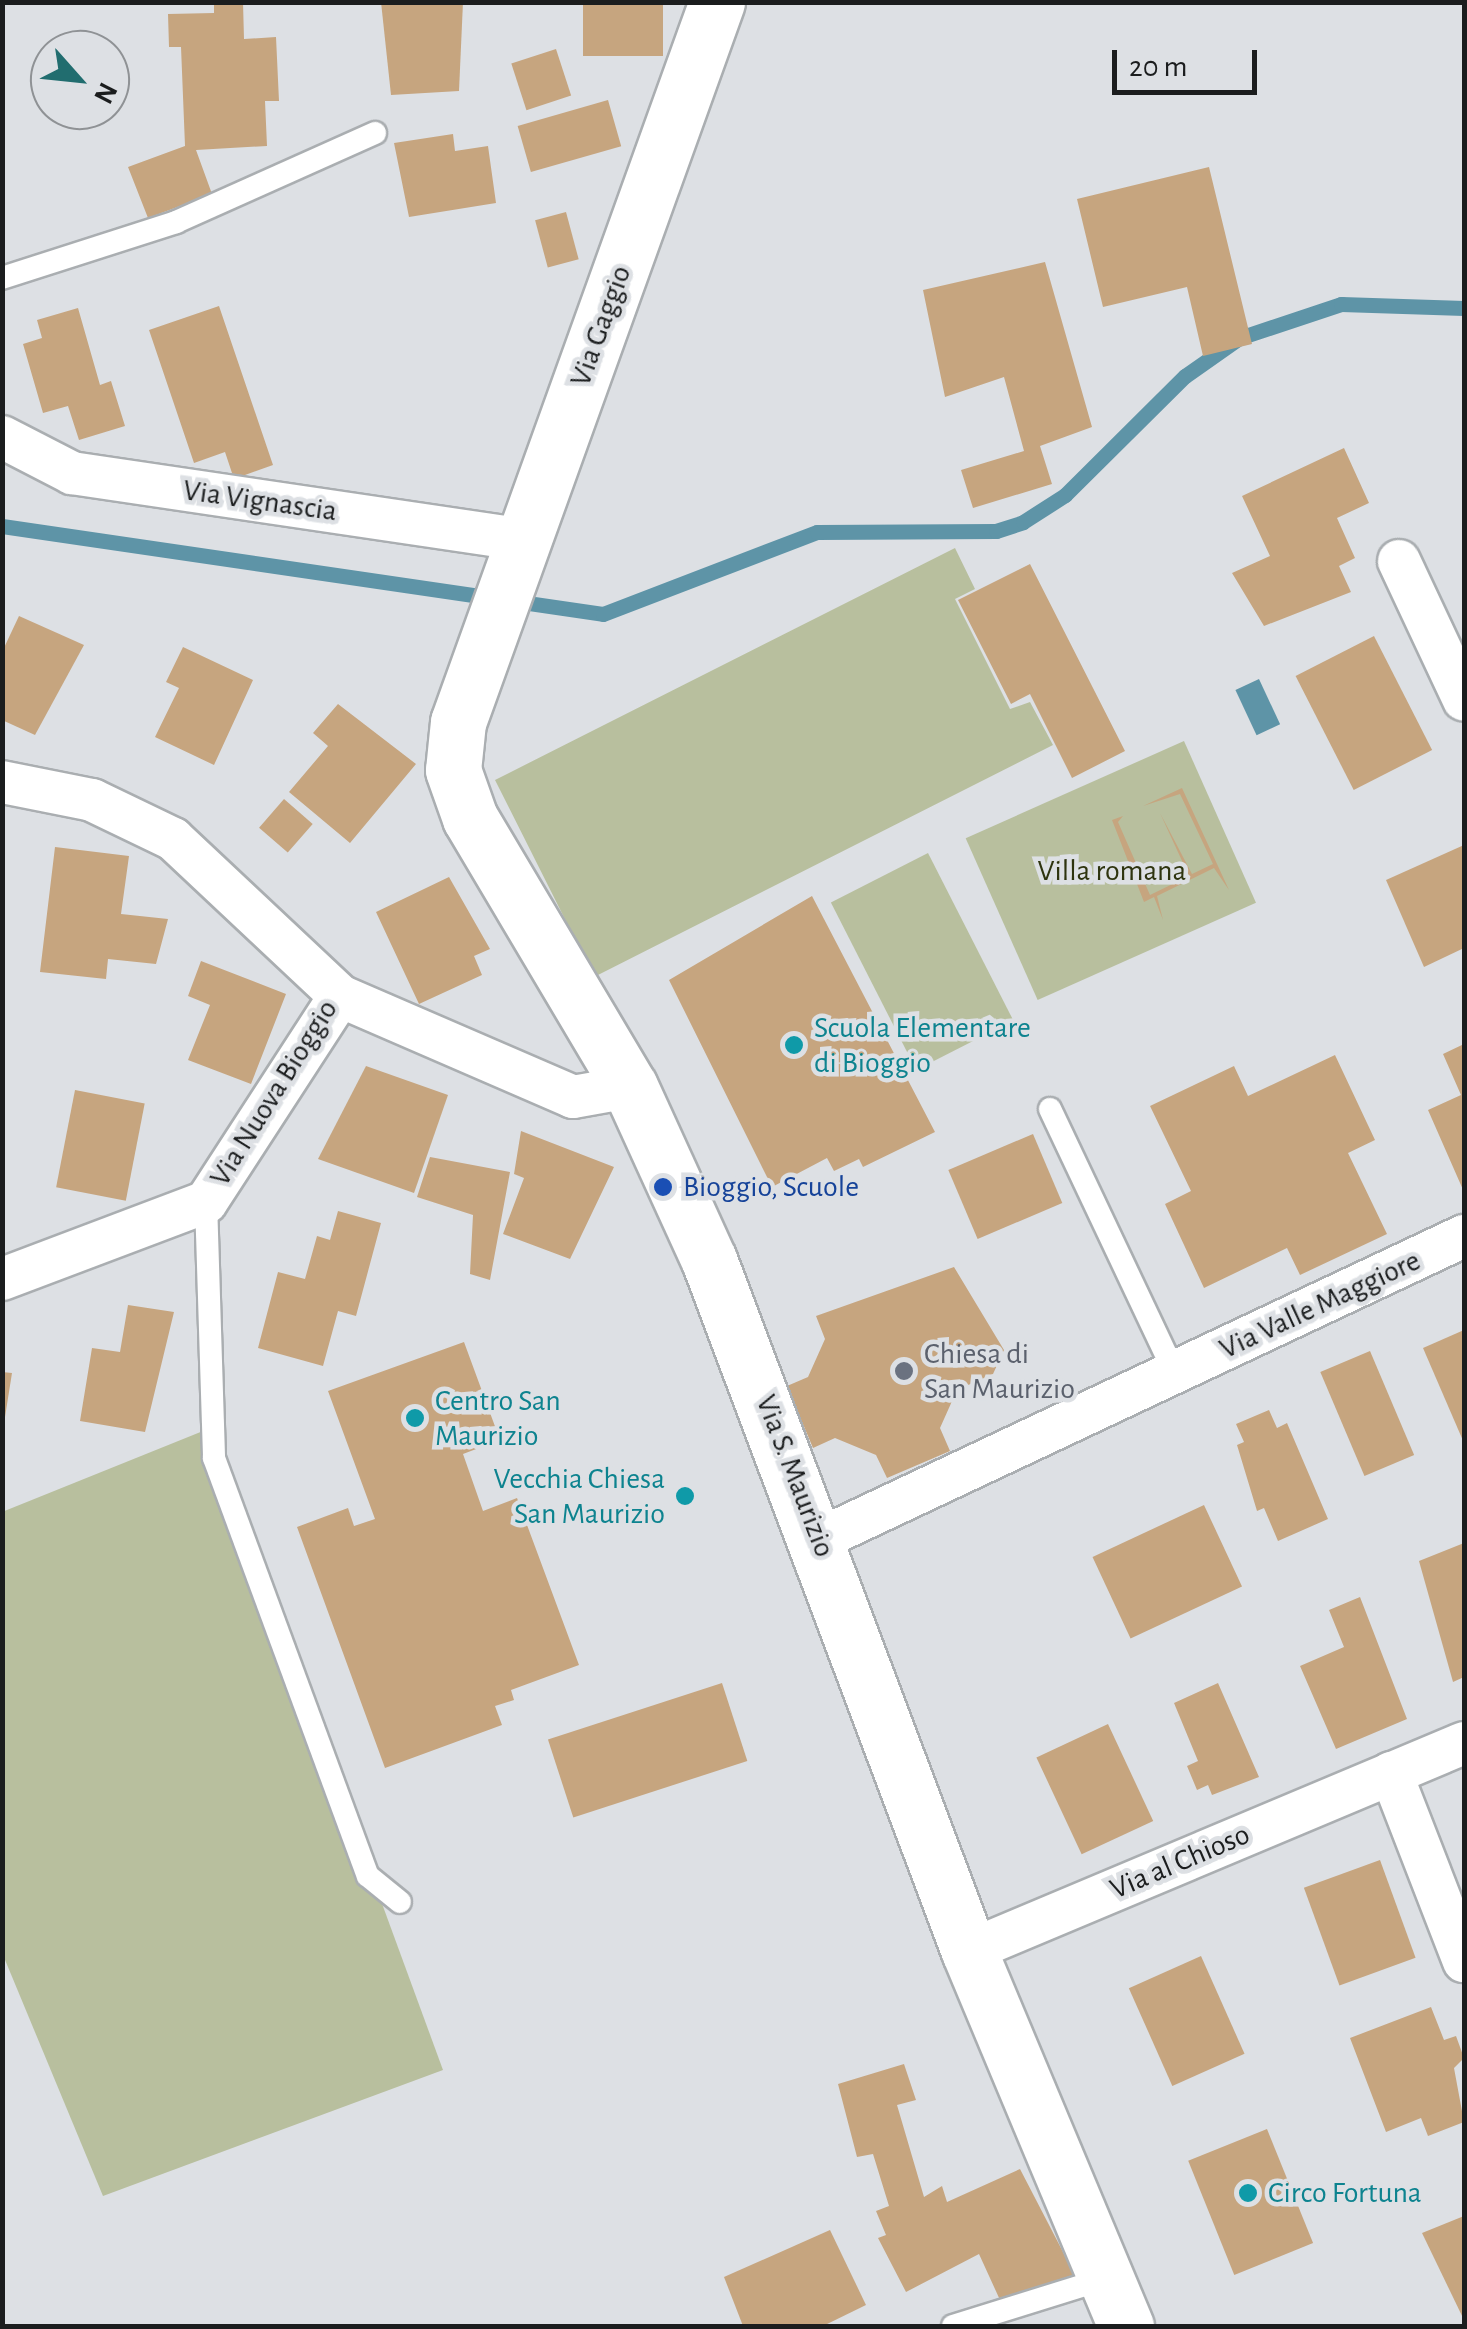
<!DOCTYPE html>
<html>
<head>
<meta charset="utf-8">
<style>
  body { margin:0 }
  #map { position:relative; width:1467px; height:2329px; overflow:hidden; background:#dde0e4; font-family:"Alegreya Sans",sans-serif }
  div>[style] { position:absolute }
  .green>* { inset:0; background:#b8bf9e; transform-origin:0 0 }
  .water>* { inset:0; background:#5e94a7; transform-origin:0 0 }
  .stream>* { height:15px; margin:-7.5px; padding:0 7.5px; transform-origin:7.5px; border-radius:7.5px; background:#5e94a7 }
  .building>* { inset:0; background:#c6a57f; transform-origin:0 0 }
  .roads { filter:drop-shadow(2px 0 #aaaeb1) drop-shadow(-2px 0 #aaaeb1) drop-shadow(0 2px #aaaeb1) drop-shadow(0 -2px #aaaeb1) }
  .lane>* { height:22px; margin:-11px; padding:0 11px; transform-origin:11px; border-radius:11px; background:#fff }
  .street>* { height:42px; margin:-21px; padding:0 21px; transform-origin:21px; border-radius:21px; background:#fff }
  .secondary>* { height:55px; margin:-27.5px; padding:0 27.5px; transform-origin:27.5px; border-radius:27.5px; background:#fff }
  .dots>* { width:28px; height:28px; translate:-50% -50%; box-sizing:border-box; border:5px solid #dde0e4; border-radius:50% }
  span { translate:-50% -50%; white-space:nowrap; text-align:center; line-height:1.15; -webkit-text-stroke:9px #dde0e4; paint-order:stroke }
  .street-label { font-size:30px; color:#1b1d1e }
  .park-label { font-size:30px; color:#2e340f }
  .culture-label { font-size:30px; color:#0d838f }
  .left { translate:0 -50%; text-align:left }
  .right { translate:-100% -50%; text-align:right }
  .transit-label { font-size:30px; color:#164399 }
  .worship-label { font-size:30px; color:#5b616d }
  .frame { position:absolute; inset:0; border:5px solid #1b1d1e; pointer-events:none }
  .north { position:absolute; left:30px; top:30px; width:100px; height:100px; box-sizing:border-box; background:#dde0e4; border:2px solid #8f9295; border-radius:50%; rotate:117deg; font-size:28px; font-weight:700; line-height:40px; text-align:center; color:#1b1d1e }
  .north::after { content:''; display:block; margin:auto; width:35px; height:45px; background:#216d6f; clip-path:polygon(50% 0,100% 100%,50% 72%,0 100%) }
  .scale { position:absolute; left:1112px; top:50px; width:145px; height:45px; box-sizing:border-box; border:5px solid #1b1d1e; border-top:0; padding-left:12px; font-size:30px; line-height:35px; white-space:nowrap; color:#1b1d1e; -webkit-text-stroke:8px #dde0e4; paint-order:stroke }
</style>
</head>
<body>
<div id="map">
  <div class="green">
    <i style="clip-path:polygon(955px 548px,975px 589px,955px 599px,1010px 709px,1030px 702px,1053px 745px,594px 977px,495px 780px)"></i>
    <i style="left:1184px;top:741px;width:177px;height:239px;rotate:66deg"></i>
    <i style="left:928px;top:853px;width:188px;height:109px;rotate:63deg"></i>
    <i style="clip-path:polygon(208px 1429px,443px 2070px,103px 2196px,3px 1955px,2px 1512px)"></i>
  </div>
  <div class="water">
    <i style="left:1259px;top:679px;width:50px;height:26px;rotate:65deg"></i>
  </div>
  <div class="stream">
    <i style="left:2px;top:526px;width:607px;rotate:8.33deg"></i>
    <i style="left:603px;top:614px;width:229px;rotate:-21deg"></i>
    <i style="left:817px;top:532px;width:179px;rotate:-0.3deg"></i>
    <i style="left:996px;top:531px;width:28px;rotate:-18deg"></i>
    <i style="left:1023px;top:522px;width:50px;rotate:-32.7deg"></i>
    <i style="left:1065px;top:495px;width:169px;rotate:-44.8deg"></i>
    <i style="left:1185px;top:376px;width:66px;rotate:-35.1deg"></i>
    <i style="left:1239px;top:338px;width:108px;rotate:-18.4deg"></i>
    <i style="left:1341px;top:304px;width:123px;rotate:1.9deg"></i>
  </div>
  <div class="building">
    <i style="clip-path:polygon(214px 2px,243px 2px,244px 39px,276px 37px,279px 101px,265px 101px,267px 146px,196px 150px,212px 194px,148px 218px,128px 167px,185px 146px,181px 47px,169px 47px,168px 14px,214px 13px)"></i>
    <i style="clip-path:polygon(381px 2px,463px 2px,459px 91px,391px 95px)"></i>
    <i style="left:583px;top:2px;width:80px;height:54px"></i>
    <i style="left:556px;top:49px;width:49px;height:47px;rotate:72deg"></i>
    <i style="left:608px;top:100px;width:48px;height:94px;rotate:74deg"></i>
    <i style="clip-path:polygon(453px 134px,455px 151px,488px 146px,496px 203px,409px 217px,394px 143px)"></i>
    <i style="clip-path:polygon(1209px 167px,1252px 344px,1203px 356px,1187px 287px,1103px 307px,1077px 199px)"></i>
    <i style="left:566px;top:212px;width:49px;height:32px;rotate:75deg"></i>
    <i style="clip-path:polygon(1045px 262px,1092px 427px,1040px 446px,1052px 484px,973px 508px,961px 470px,1024px 451px,1004px 377px,945px 397px,923px 290px)"></i>
    <i style="clip-path:polygon(219px 306px,273px 465px,234px 479px,225px 452px,194px 463px,149px 330px)"></i>
    <i style="clip-path:polygon(78px 308px,100px 385px,111px 381px,125px 426px,79px 440px,68px 406px,43px 413px,23px 344px,42px 338px,37px 320px)"></i>
    <i style="clip-path:polygon(1344px 448px,1369px 503px,1337px 518px,1355px 558px,1339px 566px,1351px 592px,1264px 626px,1232px 573px,1270px 556px,1242px 496px)"></i>
    <i style="clip-path:polygon(1030px 564px,1125px 751px,1072px 778px,1030px 694px,1011px 704px,958px 600px)"></i>
    <i style="clip-path:polygon(19px 616px,84px 645px,35px 735px,2px 720px,2px 652px)"></i>
    <i style="left:1374px;top:636px;width:128px;height:88px;rotate:63deg"></i>
    <i style="clip-path:polygon(183px 647px,253px 680px,214px 765px,155px 737px,179px 688px,166px 682px)"></i>
    <i style="clip-path:polygon(338px 704px,416px 764px,350px 843px,289px 792px,328px 746px,313px 733px)"></i>
    <i style="clip-path:polygon(1182px 788px,1229px 890px,1214px 868px,1157px 896px,1163px 920px,1154px 897px,1144px 902px,1112px 820px,1123px 816px,1118px 822px,1150px 895px,1189px 876px,1160px 813px,1192px 874px,1213px 864px,1180px 794px,1143px 806px)"></i>
    <i style="left:284px;top:799px;width:38px;height:38px;rotate:41deg"></i>
    <i style="clip-path:polygon(1464px 845px,1464px 948px,1424px 967px,1386px 880px)"></i>
    <i style="clip-path:polygon(55px 847px,129px 856px,121px 914px,168px 919px,156px 964px,108px 959px,106px 979px,40px 972px)"></i>
    <i style="clip-path:polygon(449px 877px,490px 949px,474px 956px,482px 975px,419px 1004px,376px 912px)"></i>
    <i style="clip-path:polygon(812px 896px,935px 1132px,863px 1167px,859px 1159px,834px 1171px,827px 1158px,772px 1187px,669px 980px)"></i>
    <i style="clip-path:polygon(201px 961px,286px 994px,251px 1084px,188px 1060px,210px 1005px,188px 996px)"></i>
    <i style="clip-path:polygon(1464px 1044px,1464px 1192px,1428px 1110px,1461px 1095px,1443px 1054px)"></i>
    <i style="clip-path:polygon(1335px 1055px,1375px 1140px,1348px 1153px,1387px 1234px,1300px 1275px,1287px 1248px,1204px 1288px,1165px 1204px,1191px 1191px,1150px 1106px,1234px 1066px,1248px 1096px)"></i>
    <i style="clip-path:polygon(366px 1066px,448px 1095px,414px 1193px,318px 1159px)"></i>
    <i style="left:75px;top:1090px;width:71px;height:99px;rotate:11deg"></i>
    <i style="clip-path:polygon(521px 1131px,614px 1167px,570px 1259px,503px 1234px,524px 1178px,514px 1174px)"></i>
    <i style="left:1033px;top:1134px;width:75px;height:92px;rotate:67deg"></i>
    <i style="clip-path:polygon(430px 1157px,510px 1172px,490px 1280px,470px 1274px,473px 1215px,417px 1197px)"></i>
    <i style="clip-path:polygon(338px 1211px,381px 1223px,356px 1316px,338px 1311px,323px 1366px,258px 1348px,278px 1272px,305px 1279px,317px 1236px,330px 1240px)"></i>
    <i style="clip-path:polygon(954px 1267px,1004px 1350px,993px 1374px,957px 1390px,940px 1428px,950px 1451px,887px 1478px,876px 1455px,835px 1438px,813px 1448px,787px 1386px,808px 1377px,825px 1339px,816px 1316px)"></i>
    <i style="clip-path:polygon(128px 1305px,174px 1312px,145px 1432px,80px 1421px,92px 1348px,120px 1352px)"></i>
    <i style="clip-path:polygon(1464px 1330px,1464px 1443px,1423px 1348px)"></i>
    <i style="clip-path:polygon(464px 1342px,500px 1440px,463px 1454px,483px 1511px,517px 1498px,579px 1665px,511px 1690px,514px 1700px,495px 1706px,502px 1725px,385px 1768px,297px 1527px,348px 1508px,354px 1526px,375px 1519px,328px 1391px)"></i>
    <i style="left:1370px;top:1351px;width:113px;height:54px;rotate:67deg"></i>
    <i style="clip-path:polygon(2px 1372px,12px 1373px,5px 1417px,2px 1417px)"></i>
    <i style="clip-path:polygon(1269px 1410px,1277px 1428px,1287px 1423px,1328px 1519px,1278px 1541px,1264px 1508px,1257px 1511px,1237px 1445px,1244px 1442px,1236px 1424px)"></i>
    <i style="left:1204px;top:1505px;width:90px;height:123px;rotate:65deg"></i>
    <i style="clip-path:polygon(1464px 1543px,1464px 1677px,1453px 1682px,1419px 1561px)"></i>
    <i style="clip-path:polygon(1360px 1597px,1407px 1719px,1336px 1749px,1300px 1666px,1344px 1647px,1329px 1610px)"></i>
    <i style="left:722px;top:1683px;width:82px;height:183px;rotate:72deg"></i>
    <i style="clip-path:polygon(1218px 1683px,1259px 1777px,1212px 1795px,1208px 1785px,1197px 1790px,1187px 1766px,1198px 1761px,1174px 1703px)"></i>
    <i style="left:1108px;top:1724px;width:107px;height:79px;rotate:65deg"></i>
    <i style="left:1380px;top:1860px;width:104px;height:81px;rotate:70deg"></i>
    <i style="left:1201px;top:1956px;width:107px;height:79px;rotate:66deg"></i>
    <i style="clip-path:polygon(1431px 2007px,1444px 2040px,1456px 2036px,1464px 2058px,1454px 2068px,1464px 2122px,1428px 2136px,1421px 2118px,1386px 2132px,1350px 2038px)"></i>
    <i style="clip-path:polygon(904px 2064px,916px 2100px,897px 2105px,924px 2197px,942px 2186px,947px 2202px,1020px 2169px,1076px 2277px,1000px 2300px,979px 2254px,906px 2292px,878px 2238px,886px 2235px,876px 2211px,889px 2206px,873px 2154px,857px 2157px,838px 2084px)"></i>
    <i style="left:1267px;top:2129px;width:123px;height:85px;rotate:68deg"></i>
    <i style="clip-path:polygon(1464px 2216px,1464px 2320px,1422px 2233px)"></i>
    <i style="clip-path:polygon(830px 2230px,866px 2305px,823px 2326px,743px 2326px,724px 2277px)"></i>
  </div>
  <div class="roads">
    <div class="lane">
      <i style="left:2px;top:278px;width:183px;rotate:-17.8deg"></i>
      <i style="left:176px;top:222px;width:218px;rotate:-24.1deg"></i>
      <i style="left:1050px;top:1109px;width:292px;rotate:64.7deg"></i>
      <i style="left:206px;top:1202px;width:256px;rotate:88.2deg"></i>
      <i style="left:214px;top:1458px;width:445px;rotate:69.8deg"></i>
      <i style="left:368px;top:1876px;width:41px;rotate:39.1deg"></i>
      <i style="left:953px;top:2326px;width:158px;rotate:-17.3deg"></i>
    </div>
    <div class="street">
      <i style="left:2px;top:437px;width:79px;rotate:27.2deg"></i>
      <i style="left:72px;top:473px;width:458px;rotate:8.4deg"></i>
      <i style="left:1399px;top:561px;width:153px;rotate:64.9deg"></i>
      <i style="left:2px;top:782px;width:92px;rotate:11.3deg"></i>
      <i style="left:92px;top:800px;width:90px;rotate:25.7deg"></i>
      <i style="left:173px;top:839px;width:229px;rotate:43.2deg"></i>
      <i style="left:340px;top:996px;width:246px;rotate:123deg"></i>
      <i style="left:206px;top:1202px;width:218px;rotate:159.3deg"></i>
      <i style="left:340px;top:996px;width:254px;rotate:23.4deg"></i>
      <i style="left:573px;top:1097px;width:58px;rotate:-10deg"></i>
      <i style="left:820px;top:1539px;width:712px;rotate:-25.2deg"></i>
      <i style="left:1391px;top:1773px;width:202px;rotate:68.8deg"></i>
      <i style="left:969px;top:1951px;width:537px;rotate:-22.79deg"></i>
    </div>
    <div class="secondary">
      <i style="left:717px;top:2px;width:765px;rotate:109.78deg"></i>
      <i style="left:458px;top:722px;width:48px;rotate:95.9deg"></i>
      <i style="left:453px;top:770px;width:51px;rotate:70.5deg"></i>
      <i style="left:470px;top:818px;width:313px;rotate:59.3deg"></i>
      <i style="left:630px;top:1087px;width:190px;rotate:65.5deg"></i>
      <i style="left:709px;top:1260px;width:738px;rotate:69.38deg"></i>
      <i style="left:969px;top:1951px;width:407px;rotate:67.3deg"></i>
    </div>
  </div>
  <div class="dots">
    <i style="left:794px;top:1045px;background:#0f9aa8"></i>
    <i style="left:663px;top:1187px;background:#1a4fb4"></i>
    <i style="left:904px;top:1371px;background:#6b7280"></i>
    <i style="left:415px;top:1418px;background:#0f9aa8"></i>
    <i style="left:685px;top:1496px;background:#0f9aa8"></i>
    <i style="left:1248px;top:2193px;background:#0f9aa8"></i>
  </div>
  <div class="street-label">
    <span style="left:601px;top:326px;rotate:-70deg">Via Gaggio</span>
    <span style="left:260px;top:501px;rotate:8deg">Via Vignascia</span>
    <span style="left:274px;top:1093px;rotate:-58deg">Via Nuova Bioggio</span>
    <span style="left:1320px;top:1305px;rotate:-25deg">Via Valle Maggiore</span>
    <span style="left:795px;top:1476px;rotate:69deg">Via S. Maurizio</span>
    <span style="left:1180px;top:1862px;rotate:-23deg">Via al Chioso</span>
  </div>
  <div class="park-label">
    <span style="left:1112px;top:871px">Villa romana</span>
  </div>
  <div class="culture-label">
    <span class="left" style="left:814px;top:1045px">Scuola Elementare<br>di Bioggio</span>
    <span class="left" style="left:435px;top:1418px">Centro San<br>Maurizio</span>
    <span class="right" style="left:665px;top:1496px">Vecchia Chiesa<br>San Maurizio</span>
    <span class="left" style="left:1268px;top:2193px">Circo Fortuna</span>
  </div>
  <div class="transit-label">
    <span class="left" style="left:683px;top:1187px">Bioggio, Scuole</span>
  </div>
  <div class="worship-label">
    <span class="left" style="left:924px;top:1371px">Chiesa di<br>San Maurizio</span>
  </div>
  <div class="frame"></div>
  <div class="north">N</div>
  <div class="scale">20 m</div>
</div>
</body>
</html>
